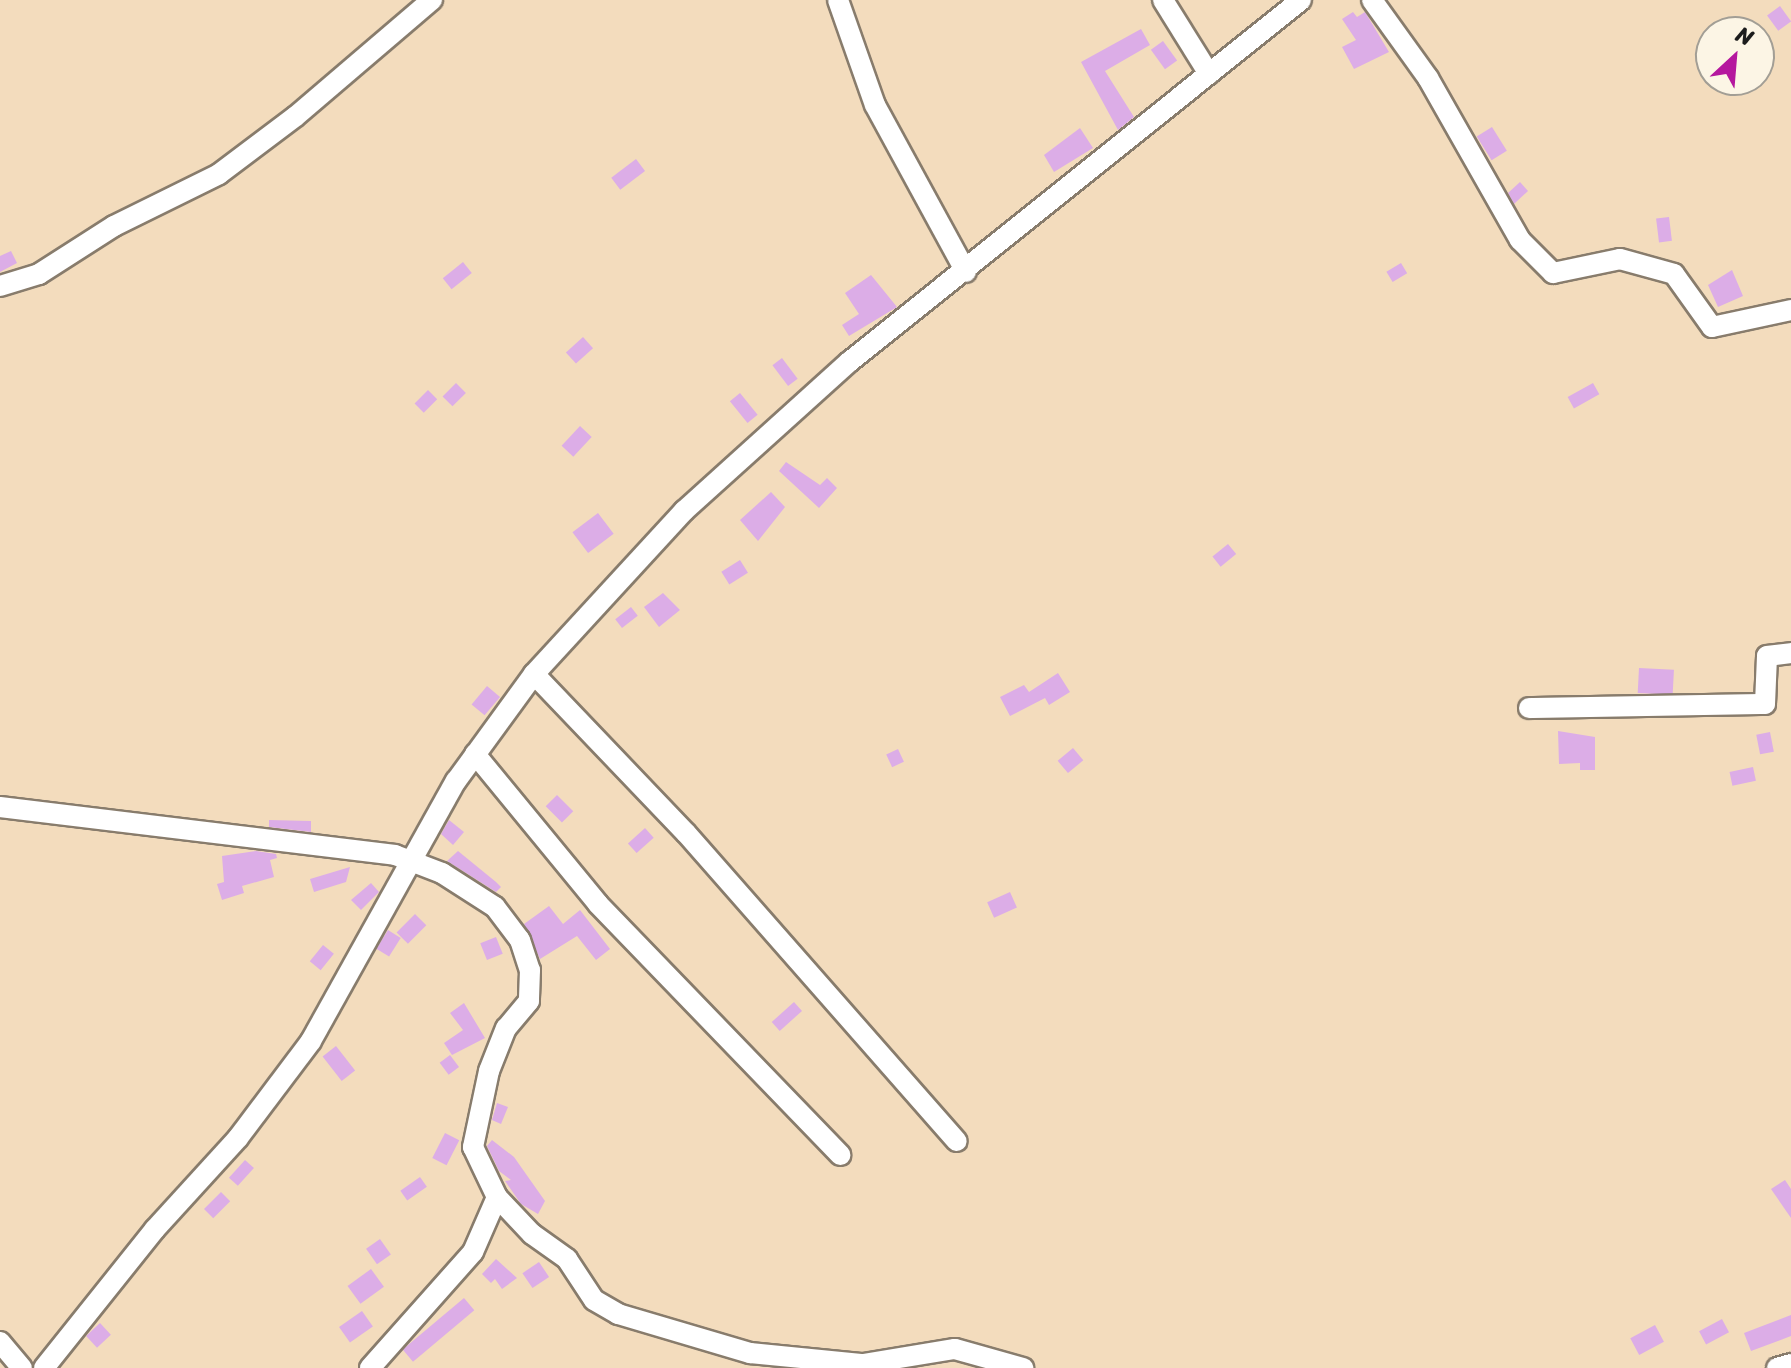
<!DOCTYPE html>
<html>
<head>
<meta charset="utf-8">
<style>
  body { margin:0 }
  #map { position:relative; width:1791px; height:1368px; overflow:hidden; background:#f3dcbd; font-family:Sriracha,sans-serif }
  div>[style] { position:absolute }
  .building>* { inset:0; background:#dcade7; transform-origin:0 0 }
  .roads { filter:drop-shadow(2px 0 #887c6c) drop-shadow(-2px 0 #887c6c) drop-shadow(0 2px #887c6c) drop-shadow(0 -2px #887c6c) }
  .minor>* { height:20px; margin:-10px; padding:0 10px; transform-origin:10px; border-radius:10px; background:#fff }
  span { translate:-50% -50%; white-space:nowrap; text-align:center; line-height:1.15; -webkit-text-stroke:8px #fcf5e5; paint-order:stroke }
  .north { position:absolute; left:1695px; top:16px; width:80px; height:80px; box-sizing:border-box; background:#fcf5e5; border:2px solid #a29e95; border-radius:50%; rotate:26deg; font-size:22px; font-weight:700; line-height:32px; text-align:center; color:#1c1c1c }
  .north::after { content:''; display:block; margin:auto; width:28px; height:36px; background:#b5179e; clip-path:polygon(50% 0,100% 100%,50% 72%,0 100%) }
</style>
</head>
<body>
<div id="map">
  <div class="building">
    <i style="left:1780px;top:6px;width:19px;height:16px;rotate:54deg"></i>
    <i style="clip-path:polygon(1353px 12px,1357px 17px,1365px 12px,1389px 52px,1354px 69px,1342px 47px,1356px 40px,1342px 19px)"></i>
    <i style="clip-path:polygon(1141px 29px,1150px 45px,1105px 71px,1134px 117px,1118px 130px,1081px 62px)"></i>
    <i style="left:1163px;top:41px;width:24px;height:15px;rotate:54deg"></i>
    <i style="left:1492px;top:127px;width:28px;height:18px;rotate:58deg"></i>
    <i style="clip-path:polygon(1080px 128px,1093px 148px,1054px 172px,1044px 155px)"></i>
    <i style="left:636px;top:159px;width:15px;height:31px;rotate:53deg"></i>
    <i style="clip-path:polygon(1520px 182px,1528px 191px,1514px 204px,1508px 193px)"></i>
    <i style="left:1669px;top:217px;width:24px;height:13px;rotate:83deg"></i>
    <i style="clip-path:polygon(11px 251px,17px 263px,0 272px,0 256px)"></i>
    <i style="left:463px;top:262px;width:14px;height:26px;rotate:51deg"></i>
    <i style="left:1401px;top:263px;width:12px;height:17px;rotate:59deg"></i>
    <i style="clip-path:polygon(1732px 270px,1743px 296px,1718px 307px,1708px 285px)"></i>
    <i style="clip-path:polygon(871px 275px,897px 307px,849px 336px,842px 325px,859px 314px,845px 293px)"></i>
    <i style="left:583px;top:337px;width:15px;height:23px;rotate:48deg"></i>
    <i style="left:782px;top:358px;width:26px;height:12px;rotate:53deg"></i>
    <i style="left:456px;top:383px;width:14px;height:19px;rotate:45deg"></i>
    <i style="left:1593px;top:383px;width:13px;height:29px;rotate:61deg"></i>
    <i style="left:428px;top:390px;width:13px;height:19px;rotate:45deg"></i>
    <i style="left:740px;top:393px;width:28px;height:13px;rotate:51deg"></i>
    <i style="left:580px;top:426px;width:16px;height:27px;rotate:43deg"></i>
    <i style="clip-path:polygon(786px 462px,820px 485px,827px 478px,837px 488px,819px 508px,779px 471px)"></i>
    <i style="clip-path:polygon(771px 492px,785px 507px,758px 541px,740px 520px)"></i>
    <i style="left:598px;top:513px;width:26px;height:32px;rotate:53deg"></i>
    <i style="left:1228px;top:544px;width:13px;height:20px;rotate:51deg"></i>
    <i style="left:740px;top:560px;width:15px;height:22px;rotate:58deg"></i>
    <i style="clip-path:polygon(663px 593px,680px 610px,659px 627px,644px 607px)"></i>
    <i style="left:631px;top:607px;width:11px;height:20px;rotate:52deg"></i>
    <i style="left:1639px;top:668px;width:35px;height:25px;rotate:3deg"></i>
    <i style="clip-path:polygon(1058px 673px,1070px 692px,1049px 705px,1045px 698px,1010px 716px,1000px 697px,1024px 685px,1029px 692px)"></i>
    <i style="left:487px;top:686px;width:17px;height:24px;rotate:40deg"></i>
    <i style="clip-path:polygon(1558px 731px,1595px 737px,1595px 770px,1580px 770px,1580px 763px,1559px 764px)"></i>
    <i style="left:1770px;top:732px;width:20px;height:14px;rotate:79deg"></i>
    <i style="left:1073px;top:748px;width:16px;height:20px;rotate:50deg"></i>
    <i style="left:898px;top:749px;width:14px;height:13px;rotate:65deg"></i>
    <i style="left:1753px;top:767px;width:14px;height:24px;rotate:78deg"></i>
    <i style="left:557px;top:795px;width:23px;height:16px;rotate:45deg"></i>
    <i style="clip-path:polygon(269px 820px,311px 821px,311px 832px,269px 827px)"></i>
    <i style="clip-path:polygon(449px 820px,464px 832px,453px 845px,441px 834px)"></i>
    <i style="left:645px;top:828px;width:13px;height:23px;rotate:48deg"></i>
    <i style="clip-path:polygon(256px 851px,276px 854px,277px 858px,270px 860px,274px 877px,242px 886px,244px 893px,222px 900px,217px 884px,224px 882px,222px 856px)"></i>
    <i style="clip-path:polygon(458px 851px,496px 882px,501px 887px,496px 892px,447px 861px)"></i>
    <i style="clip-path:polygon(350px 867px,346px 882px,314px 892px,310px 879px)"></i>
    <i style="clip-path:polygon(371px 883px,379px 892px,361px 910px,351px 900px)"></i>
    <i style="left:1010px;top:892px;width:17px;height:25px;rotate:66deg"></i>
    <i style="clip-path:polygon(549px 906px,563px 924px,580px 910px,610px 949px,596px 960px,577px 936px,540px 959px,524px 924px)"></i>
    <i style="left:415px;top:914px;width:16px;height:26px;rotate:45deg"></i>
    <i style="left:388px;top:930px;width:15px;height:22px;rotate:32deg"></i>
    <i style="left:496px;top:937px;width:18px;height:17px;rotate:68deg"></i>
    <i style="left:323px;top:945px;width:14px;height:21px;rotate:39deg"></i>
    <i style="left:794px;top:1002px;width:12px;height:30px;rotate:48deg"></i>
    <i style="clip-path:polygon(464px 1003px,485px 1038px,452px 1055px,444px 1043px,463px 1030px,450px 1013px)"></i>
    <i style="left:336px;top:1046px;width:31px;height:17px;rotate:52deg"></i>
    <i style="left:450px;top:1055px;width:15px;height:13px;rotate:53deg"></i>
    <i style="clip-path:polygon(497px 1103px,508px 1107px,501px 1124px,492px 1120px)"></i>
    <i style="left:445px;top:1133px;width:16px;height:28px;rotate:27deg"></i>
    <i style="clip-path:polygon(492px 1140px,514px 1157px,545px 1201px,538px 1214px,521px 1204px,505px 1181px,511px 1180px,499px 1171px,487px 1146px)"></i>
    <i style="left:245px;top:1160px;width:12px;height:24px;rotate:42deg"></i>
    <i style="left:420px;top:1177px;width:12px;height:24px;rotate:55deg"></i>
    <i style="clip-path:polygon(1785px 1180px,1791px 1189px,1791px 1218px,1771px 1189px)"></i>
    <i style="left:221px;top:1192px;width:13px;height:24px;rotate:45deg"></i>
    <i style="left:380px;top:1239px;width:19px;height:17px;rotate:55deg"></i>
    <i style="clip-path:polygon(496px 1259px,517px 1278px,502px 1289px,495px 1279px,491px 1283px,482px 1274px)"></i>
    <i style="left:539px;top:1262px;width:18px;height:20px;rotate:56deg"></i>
    <i style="left:371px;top:1269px;width:22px;height:29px;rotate:54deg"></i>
    <i style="left:464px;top:1298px;width:16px;height:80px;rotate:50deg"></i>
    <i style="left:362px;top:1311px;width:19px;height:28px;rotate:55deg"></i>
    <i style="clip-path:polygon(1791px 1315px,1791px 1336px,1751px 1351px,1744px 1333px)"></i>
    <i style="left:1722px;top:1319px;width:15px;height:26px;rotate:62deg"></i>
    <i style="left:100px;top:1323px;width:16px;height:19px;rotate:47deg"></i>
    <i style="left:1655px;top:1325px;width:19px;height:28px;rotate:62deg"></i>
  </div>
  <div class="roads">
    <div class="minor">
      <i style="left:838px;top:0;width:111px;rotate:70.6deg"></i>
      <i style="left:875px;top:105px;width:190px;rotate:61.4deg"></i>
      <i style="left:1163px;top:0;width:87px;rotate:58.1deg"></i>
      <i style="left:1372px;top:0;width:96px;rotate:54.3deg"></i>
      <i style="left:1428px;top:78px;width:186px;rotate:60.4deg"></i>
      <i style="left:1520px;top:240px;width:47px;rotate:45deg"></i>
      <i style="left:1553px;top:273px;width:68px;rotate:-11.8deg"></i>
      <i style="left:1620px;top:259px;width:56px;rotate:15.5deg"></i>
      <i style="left:1674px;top:274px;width:65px;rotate:54.4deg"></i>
      <i style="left:1712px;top:327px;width:81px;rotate:-12.1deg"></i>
      <i style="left:0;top:286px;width:41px;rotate:-17.1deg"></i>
      <i style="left:39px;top:274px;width:89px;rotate:-32.6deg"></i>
      <i style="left:114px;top:226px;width:117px;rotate:-26.3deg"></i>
      <i style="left:219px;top:174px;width:96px;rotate:-37deg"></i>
      <i style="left:296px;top:116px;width:179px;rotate:-40.5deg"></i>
      <i style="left:534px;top:674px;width:220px;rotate:46.3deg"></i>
      <i style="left:686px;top:833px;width:410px;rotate:48.7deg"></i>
      <i style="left:1529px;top:708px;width:236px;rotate:-1deg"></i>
      <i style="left:1765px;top:704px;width:48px;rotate:-87.6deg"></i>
      <i style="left:1767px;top:656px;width:24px;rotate:-7deg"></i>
      <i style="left:475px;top:754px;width:194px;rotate:50.6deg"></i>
      <i style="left:598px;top:904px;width:349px;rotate:46deg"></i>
      <i style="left:0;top:807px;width:398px;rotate:6.9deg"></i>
      <i style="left:395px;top:855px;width:50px;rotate:21deg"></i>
      <i style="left:442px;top:873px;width:63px;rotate:32.7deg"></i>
      <i style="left:495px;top:907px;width:41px;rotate:52.9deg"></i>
      <i style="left:520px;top:940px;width:32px;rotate:72deg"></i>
      <i style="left:530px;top:970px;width:31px;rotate:92deg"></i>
      <i style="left:529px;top:1001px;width:35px;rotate:130deg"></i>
      <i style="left:506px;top:1028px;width:46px;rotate:111.6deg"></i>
      <i style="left:489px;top:1071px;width:78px;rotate:101.9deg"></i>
      <i style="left:473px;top:1147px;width:55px;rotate:64.4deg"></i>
      <i style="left:497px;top:1197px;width:51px;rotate:46.6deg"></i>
      <i style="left:532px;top:1234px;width:43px;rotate:35.5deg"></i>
      <i style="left:567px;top:1259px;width:49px;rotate:56.6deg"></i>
      <i style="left:594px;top:1300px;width:28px;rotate:30deg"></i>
      <i style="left:618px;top:1314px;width:138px;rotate:16.5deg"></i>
      <i style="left:750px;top:1353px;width:114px;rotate:5.6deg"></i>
      <i style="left:863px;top:1364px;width:93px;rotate:-9.3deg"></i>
      <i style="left:955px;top:1349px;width:71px;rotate:15.6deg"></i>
      <i style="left:0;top:1342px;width:34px;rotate:50deg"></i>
      <i style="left:44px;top:1368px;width:178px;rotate:-51.4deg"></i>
      <i style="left:155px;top:1229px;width:123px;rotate:-47.6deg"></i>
      <i style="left:238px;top:1138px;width:121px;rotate:-53deg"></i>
      <i style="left:311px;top:1041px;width:298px;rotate:-60.9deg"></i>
      <i style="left:456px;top:781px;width:132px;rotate:-53.9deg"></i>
      <i style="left:534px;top:674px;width:222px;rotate:-47.4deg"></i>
      <i style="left:684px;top:511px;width:222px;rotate:-42.1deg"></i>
      <i style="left:849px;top:362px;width:579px;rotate:-38.69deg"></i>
      <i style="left:370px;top:1368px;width:155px;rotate:-48.4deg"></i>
      <i style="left:473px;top:1252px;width:60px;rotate:-66.4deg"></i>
      <i style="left:1777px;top:1368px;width:15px;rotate:-16deg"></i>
    </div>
  </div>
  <div class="north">N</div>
</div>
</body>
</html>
